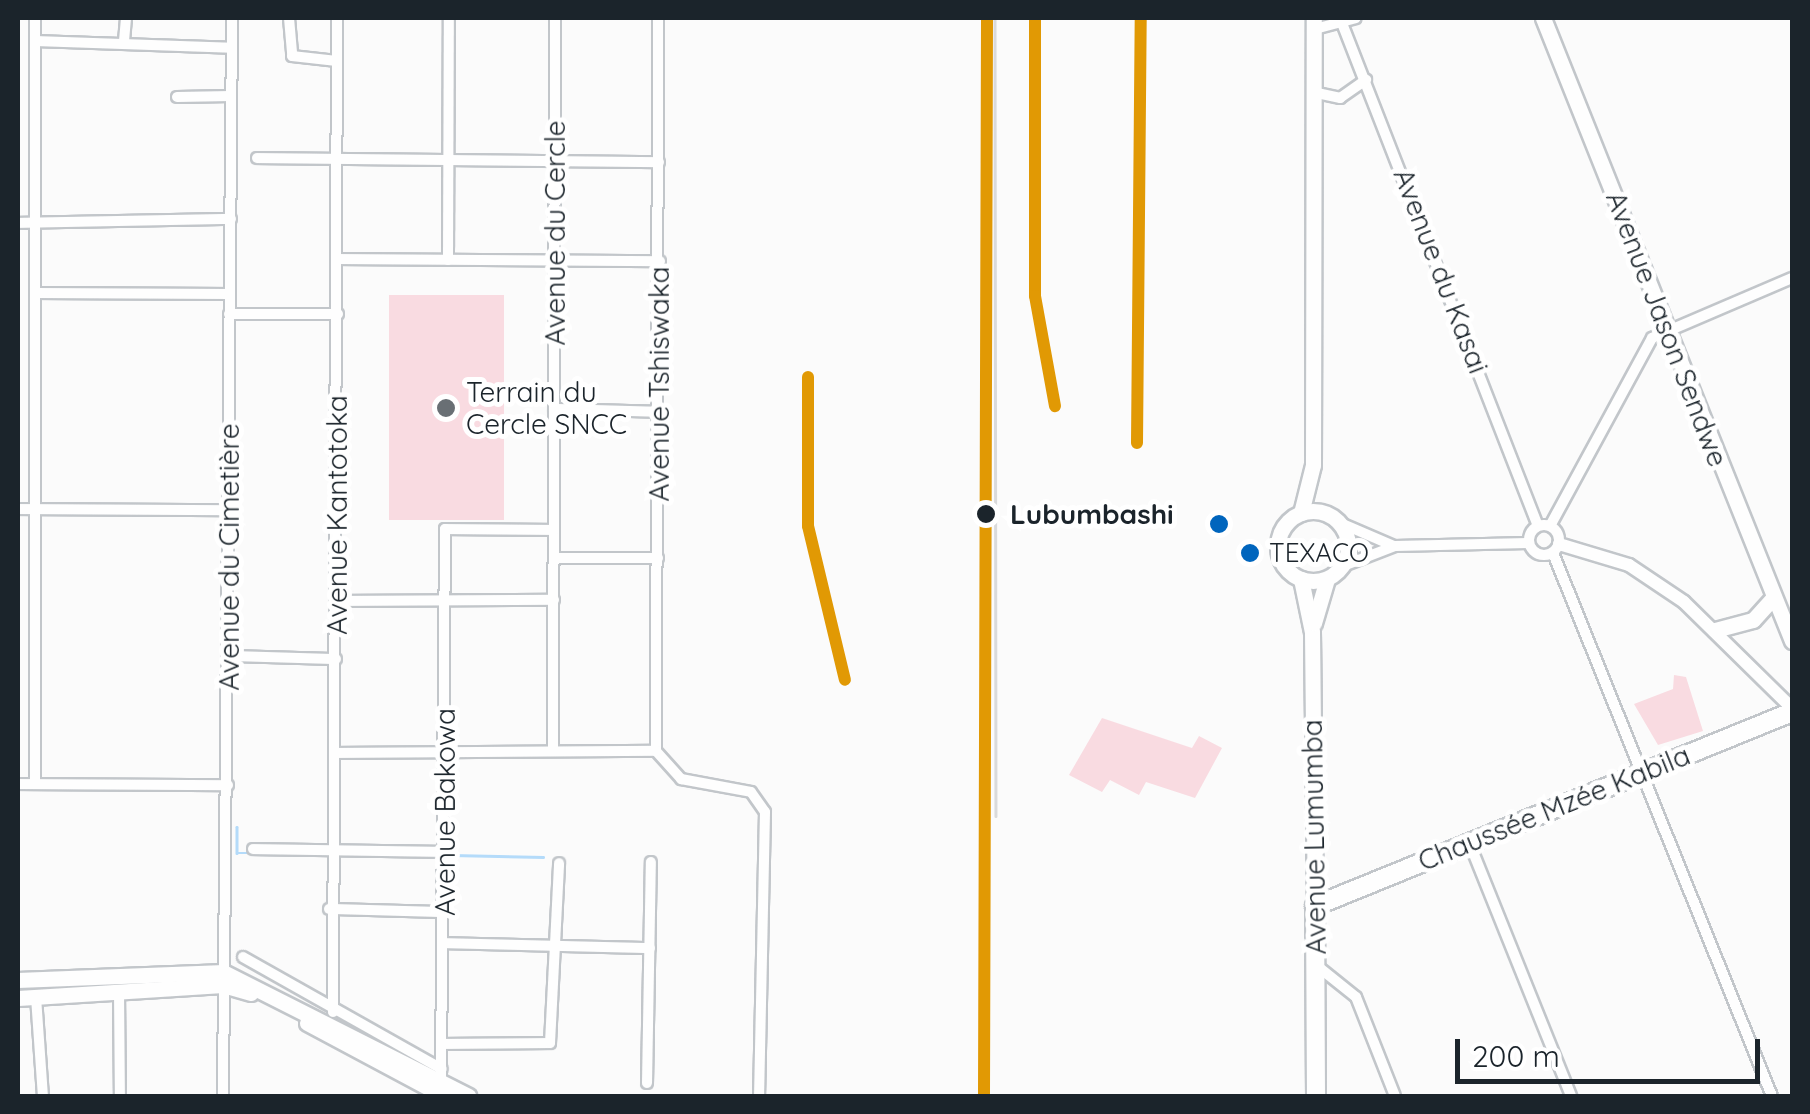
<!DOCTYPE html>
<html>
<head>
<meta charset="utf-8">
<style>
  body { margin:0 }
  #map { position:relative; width:1810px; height:1114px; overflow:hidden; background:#fbfbfb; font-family:Quicksand,sans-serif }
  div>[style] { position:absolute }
  .green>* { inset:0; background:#f9dbe1; transform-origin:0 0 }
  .stream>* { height:2.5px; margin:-1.25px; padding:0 1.25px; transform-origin:1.25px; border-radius:1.25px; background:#b4dbfa }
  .roads { filter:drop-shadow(2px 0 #c2c6ca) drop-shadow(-2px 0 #c2c6ca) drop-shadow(0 2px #c2c6ca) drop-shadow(0 -2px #c2c6ca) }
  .minor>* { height:10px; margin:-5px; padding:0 5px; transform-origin:5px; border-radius:5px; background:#fefefe }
  .minor>.ring { margin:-5px; padding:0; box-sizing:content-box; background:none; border:10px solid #fefefe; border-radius:50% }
  .tertiary>* { height:12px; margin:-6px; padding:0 6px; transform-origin:6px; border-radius:6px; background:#fefefe }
  .secondary>* { height:15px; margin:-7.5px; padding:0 7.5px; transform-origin:7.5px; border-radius:7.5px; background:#fefefe }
  .secondary>.ring { margin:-7.5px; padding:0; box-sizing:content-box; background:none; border:15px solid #fefefe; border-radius:50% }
  .trunk>* { height:18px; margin:-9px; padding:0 9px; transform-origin:9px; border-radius:9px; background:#fefefe }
  .rail>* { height:2.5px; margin:-1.25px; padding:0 1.25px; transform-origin:1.25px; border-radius:1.25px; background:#dadadb }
  .rail-1>* { height:12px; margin:-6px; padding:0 6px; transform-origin:6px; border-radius:6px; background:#e19904 }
  .dots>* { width:28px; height:28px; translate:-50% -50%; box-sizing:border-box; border:5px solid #fff; border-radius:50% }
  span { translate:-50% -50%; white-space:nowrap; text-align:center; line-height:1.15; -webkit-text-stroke:10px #fff; paint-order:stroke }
  .bus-label { font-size:26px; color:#1b242b }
  .left { translate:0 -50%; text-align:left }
  .street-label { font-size:28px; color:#1b242b }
  .poi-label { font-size:28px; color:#1b242b }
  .stop-label { font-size:28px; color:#1b242b; font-weight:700 }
  .frame { position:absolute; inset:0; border:20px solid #1b242b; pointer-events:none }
  .scale { position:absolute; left:1455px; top:1039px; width:305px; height:45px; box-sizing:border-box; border:5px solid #1b242b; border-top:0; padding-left:12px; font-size:30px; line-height:35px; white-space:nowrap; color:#1b242b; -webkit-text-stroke:8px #fff; paint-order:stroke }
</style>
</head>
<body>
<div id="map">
  <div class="green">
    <i style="left:389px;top:295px;width:115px;height:225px"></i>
    <i style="clip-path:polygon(1674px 675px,1686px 677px,1703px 731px,1658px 745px,1634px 704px,1673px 689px)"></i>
    <i style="clip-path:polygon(1102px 718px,1192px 748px,1199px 736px,1222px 748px,1195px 798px,1146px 782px,1139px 795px,1110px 780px,1102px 792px,1069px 775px)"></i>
  </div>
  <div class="stream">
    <i style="left:237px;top:827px;width:26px;rotate:90deg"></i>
    <i style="left:237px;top:853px;width:13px"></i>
    <i style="left:451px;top:855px;width:92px;rotate:1.2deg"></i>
  </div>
  <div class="roads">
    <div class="minor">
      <i style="left:35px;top:18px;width:275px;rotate:90deg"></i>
      <i style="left:35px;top:293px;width:195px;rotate:0.3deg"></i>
      <i style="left:289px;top:18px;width:38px;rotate:85deg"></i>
      <i style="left:292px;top:56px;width:45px;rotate:6.3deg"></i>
      <i style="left:1340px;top:18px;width:545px;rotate:68.71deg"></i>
      <i style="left:1315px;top:29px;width:42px;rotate:-15deg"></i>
      <i style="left:35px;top:41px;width:196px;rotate:2deg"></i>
      <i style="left:124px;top:41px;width:23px;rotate:-85deg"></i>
      <i style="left:1317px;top:93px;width:24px;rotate:12deg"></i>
      <i style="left:1340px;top:98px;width:32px;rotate:-35deg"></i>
      <i style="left:177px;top:97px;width:54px;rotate:-1.1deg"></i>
      <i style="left:257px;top:158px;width:402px;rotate:0.6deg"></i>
      <i style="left:18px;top:223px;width:213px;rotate:-1.1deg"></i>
      <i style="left:339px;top:259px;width:321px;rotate:0.4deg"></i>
      <i style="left:448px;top:260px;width:242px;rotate:-89.8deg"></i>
      <i style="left:35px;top:293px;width:491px;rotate:90deg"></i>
      <i style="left:229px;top:314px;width:109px"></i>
      <i style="left:554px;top:409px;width:106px;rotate:1.6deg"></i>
      <i style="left:18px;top:509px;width:211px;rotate:0.3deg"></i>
      <i style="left:1338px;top:522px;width:61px;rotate:23.2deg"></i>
      <i class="ring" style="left:1529px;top:525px;width:20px;height:20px"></i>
      <i style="left:1550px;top:526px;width:214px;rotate:-61.5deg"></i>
      <i style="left:1652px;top:338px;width:152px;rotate:-23.2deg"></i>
      <i style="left:1553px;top:553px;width:585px;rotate:68.04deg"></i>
      <i style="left:554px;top:558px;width:104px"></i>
      <i style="left:1343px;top:566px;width:56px;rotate:-21deg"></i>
      <i style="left:1395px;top:546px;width:133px;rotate:-1.3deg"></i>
      <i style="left:336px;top:601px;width:218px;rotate:-0.3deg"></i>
      <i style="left:229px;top:656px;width:107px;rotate:1.6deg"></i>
      <i style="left:553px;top:749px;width:731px;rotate:-89.84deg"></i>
      <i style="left:656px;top:751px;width:733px;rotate:-89.84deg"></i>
      <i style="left:656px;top:751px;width:38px;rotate:48deg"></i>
      <i style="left:681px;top:779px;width:71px;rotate:10.5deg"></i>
      <i style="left:751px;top:792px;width:24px;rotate:55deg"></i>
      <i style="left:765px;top:812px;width:284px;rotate:91.2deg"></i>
      <i style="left:335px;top:753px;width:321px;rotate:-0.4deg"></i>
      <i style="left:18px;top:784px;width:210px;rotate:0.3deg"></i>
      <i style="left:1469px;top:842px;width:274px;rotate:68.1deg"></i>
      <i style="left:253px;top:849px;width:191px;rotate:0.9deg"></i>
      <i style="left:329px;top:909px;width:115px;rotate:1.5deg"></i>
      <i style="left:444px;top:943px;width:206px;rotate:1.4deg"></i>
      <i style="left:243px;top:957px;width:228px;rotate:29.4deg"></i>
      <i style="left:1316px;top:965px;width:51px;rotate:38.7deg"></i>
      <i style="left:1356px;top:997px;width:106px;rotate:68.5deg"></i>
      <i style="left:119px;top:991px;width:105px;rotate:89.5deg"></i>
      <i style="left:36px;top:997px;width:99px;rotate:86deg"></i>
      <i style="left:333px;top:1012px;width:994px;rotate:-89.77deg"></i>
      <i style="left:443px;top:1044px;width:107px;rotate:-0.5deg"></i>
      <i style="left:550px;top:1043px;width:180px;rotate:-87.1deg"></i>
      <i style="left:441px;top:1083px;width:554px;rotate:-89.59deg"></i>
      <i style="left:445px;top:529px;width:109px;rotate:0.5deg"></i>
      <i style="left:647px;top:1083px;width:221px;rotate:-89deg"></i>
      <i style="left:223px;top:1096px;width:1078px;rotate:-89.52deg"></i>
    </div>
    <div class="tertiary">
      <i style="left:1559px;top:544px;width:73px;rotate:16.7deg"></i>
      <i style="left:1629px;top:565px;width:66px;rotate:33.9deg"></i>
      <i style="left:1684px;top:602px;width:151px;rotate:44.5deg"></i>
    </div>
    <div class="secondary">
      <i style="left:1543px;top:18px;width:671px;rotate:68.21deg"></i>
      <i class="ring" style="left:1278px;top:511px;width:55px;height:55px"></i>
      <i style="left:1301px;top:513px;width:49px;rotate:-76deg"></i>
      <i style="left:1313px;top:465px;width:447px;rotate:-89.9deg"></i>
      <i style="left:1301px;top:579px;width:54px;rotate:78.3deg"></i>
      <i style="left:1312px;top:632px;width:274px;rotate:89.4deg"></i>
      <i style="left:1314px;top:623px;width:46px;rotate:-73.5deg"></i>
      <i style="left:1715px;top:630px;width:39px;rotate:-15deg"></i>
      <i style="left:1753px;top:620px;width:28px;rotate:-48deg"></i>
      <i style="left:18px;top:980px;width:205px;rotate:-2.2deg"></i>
      <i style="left:223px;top:972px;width:275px;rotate:26.8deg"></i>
      <i style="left:18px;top:998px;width:205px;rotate:-3.6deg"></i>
      <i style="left:223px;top:985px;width:29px;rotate:16deg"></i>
      <i style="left:307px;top:1023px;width:155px;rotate:28.1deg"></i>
    </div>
    <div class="trunk">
      <i style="left:1316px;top:1096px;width:190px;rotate:-90.3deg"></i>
      <i style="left:1315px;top:906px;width:515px;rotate:-22.13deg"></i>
    </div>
  </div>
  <div class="rail">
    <i style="left:995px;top:18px;width:798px;rotate:89.93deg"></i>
    <i style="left:1035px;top:18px;width:278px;rotate:90deg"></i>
    <i style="left:1035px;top:296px;width:112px;rotate:79.7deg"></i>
    <i style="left:808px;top:377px;width:149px;rotate:90deg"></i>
    <i style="left:808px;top:526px;width:158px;rotate:76.5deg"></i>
    <i style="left:1137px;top:443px;width:425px;rotate:-89.5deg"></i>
  </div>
  <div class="rail-1">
    <i style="left:1035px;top:18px;width:278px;rotate:90deg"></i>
    <i style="left:1035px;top:296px;width:112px;rotate:79.7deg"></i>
    <i style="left:808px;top:377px;width:149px;rotate:90deg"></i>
    <i style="left:808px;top:526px;width:158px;rotate:76.5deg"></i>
    <i style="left:1137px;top:443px;width:425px;rotate:-89.5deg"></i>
    <i style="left:984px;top:1096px;width:1078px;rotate:-89.84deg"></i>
  </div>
  <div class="dots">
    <i style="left:446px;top:408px;background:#696f74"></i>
    <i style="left:986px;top:514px;background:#1b242b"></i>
    <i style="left:1219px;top:524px;background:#0065bd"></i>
    <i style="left:1250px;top:553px;background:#0065bd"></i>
  </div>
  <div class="bus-label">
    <span class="left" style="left:1269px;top:553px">TEXACO</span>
  </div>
  <div class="street-label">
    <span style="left:555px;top:233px;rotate:-90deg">Avenue du Cercle</span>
    <span style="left:1441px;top:271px;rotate:69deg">Avenue du Kasai</span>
    <span style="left:1667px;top:329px;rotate:69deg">Avenue Jason Sendwe</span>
    <span style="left:659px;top:384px;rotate:-90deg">Avenue Tshiswaka</span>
    <span style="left:337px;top:515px;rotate:-90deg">Avenue Kantotoka</span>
    <span style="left:229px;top:557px;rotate:-90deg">Avenue du Cimetière</span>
    <span style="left:1554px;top:808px;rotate:-22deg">Chaussée Mzée Kabila</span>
    <span style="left:445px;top:812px;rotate:-90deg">Avenue Bakowa</span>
    <span style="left:1314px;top:837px;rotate:-91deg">Avenue Lumumba</span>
  </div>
  <div class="poi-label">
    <span class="left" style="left:466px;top:408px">Terrain du<br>Cercle SNCC</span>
  </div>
  <div class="stop-label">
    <span class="left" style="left:1010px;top:514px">Lubumbashi</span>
  </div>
  <div class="frame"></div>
  <div class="scale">200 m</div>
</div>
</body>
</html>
